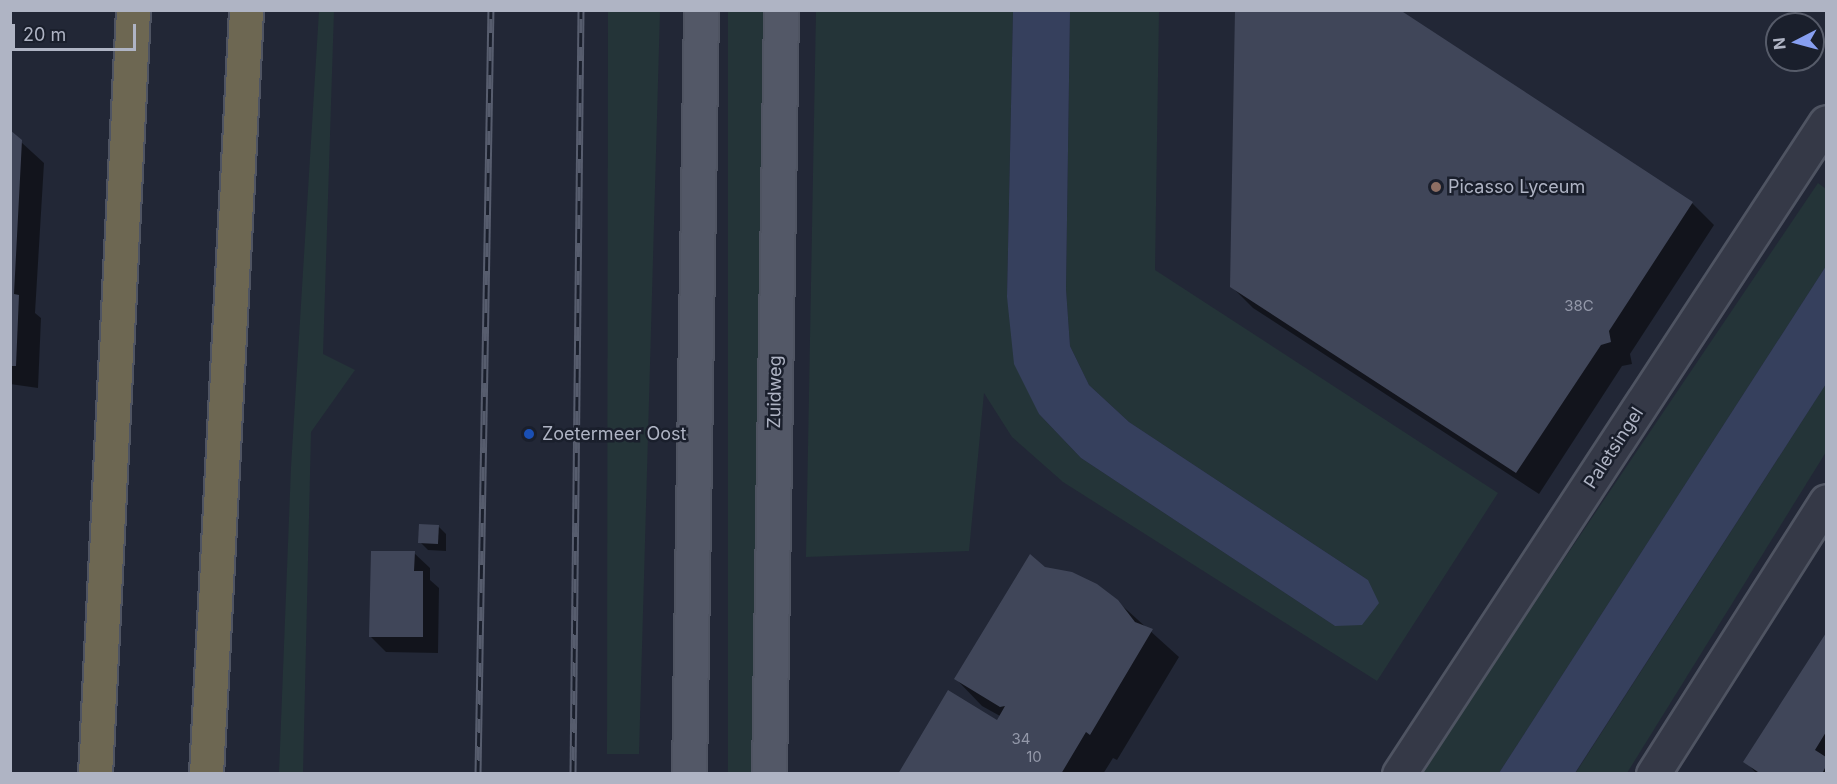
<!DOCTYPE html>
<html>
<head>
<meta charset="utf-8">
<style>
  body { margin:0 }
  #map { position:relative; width:1837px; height:784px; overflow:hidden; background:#222736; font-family:Inter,sans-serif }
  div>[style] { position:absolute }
  .green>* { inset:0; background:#243438; transform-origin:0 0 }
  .water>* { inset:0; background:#36405d }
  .shadow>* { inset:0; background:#0007 }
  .building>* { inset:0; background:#404659; transform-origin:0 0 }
  .roads { filter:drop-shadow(2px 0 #4f5462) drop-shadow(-2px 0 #4f5462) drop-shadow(0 2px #4f5462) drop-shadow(0 -2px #4f5462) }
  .minor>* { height:33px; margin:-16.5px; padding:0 16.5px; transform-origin:16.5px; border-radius:16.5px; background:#353947 }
  .major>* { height:33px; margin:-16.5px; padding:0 16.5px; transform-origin:16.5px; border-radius:16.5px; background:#535867 }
  .highway>* { height:33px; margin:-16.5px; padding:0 16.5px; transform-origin:16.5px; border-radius:16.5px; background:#6d6752 }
  .rail>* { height:7px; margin-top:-3.5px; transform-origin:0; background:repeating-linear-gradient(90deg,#1a1f2c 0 14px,#575d6e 0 28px); box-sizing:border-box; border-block:2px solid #575d6e }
  .dots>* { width:16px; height:16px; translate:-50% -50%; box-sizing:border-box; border:3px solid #1a1f2c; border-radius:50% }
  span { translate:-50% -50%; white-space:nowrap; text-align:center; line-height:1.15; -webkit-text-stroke:5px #1a1f2c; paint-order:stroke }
  .number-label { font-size:15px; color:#9398a9 }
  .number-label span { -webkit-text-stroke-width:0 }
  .poi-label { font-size:18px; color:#afb4c4 }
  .left { translate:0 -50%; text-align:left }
  .street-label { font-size:18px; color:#afb4c4 }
  .frame { position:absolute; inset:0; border:12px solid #afb4c4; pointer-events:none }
  .north { position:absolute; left:1765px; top:12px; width:60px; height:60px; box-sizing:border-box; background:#1a1f2c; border:2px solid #565b69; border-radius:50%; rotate:264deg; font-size:16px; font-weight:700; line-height:24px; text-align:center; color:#afb4c4 }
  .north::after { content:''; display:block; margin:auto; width:21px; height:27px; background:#879ff1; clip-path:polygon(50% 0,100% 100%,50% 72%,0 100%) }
  .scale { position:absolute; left:12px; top:24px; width:124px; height:27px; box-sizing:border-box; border:3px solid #afb4c4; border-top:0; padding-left:8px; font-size:18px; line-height:21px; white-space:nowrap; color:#afb4c4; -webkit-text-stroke:4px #1a1f2c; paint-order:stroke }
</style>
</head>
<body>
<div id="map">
  <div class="green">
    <i style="clip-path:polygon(319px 11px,334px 11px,323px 354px,355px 370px,311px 432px,303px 773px,279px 773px,291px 467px)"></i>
    <i style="clip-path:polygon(608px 11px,660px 11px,639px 754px,607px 754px)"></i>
    <i style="left:728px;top:11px;width:37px;height:763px"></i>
    <i style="clip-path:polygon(816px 11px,1013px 11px,1007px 297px,1039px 414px,1081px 458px,1335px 626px,1368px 580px,1129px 422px,1089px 385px,1070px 346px,1066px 289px,1070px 11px,1159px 11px,1155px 270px,1498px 493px,1377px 681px,1063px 482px,1012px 437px,984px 393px,969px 551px,806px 557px)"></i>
    <i style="clip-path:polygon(1818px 183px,1826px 189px,1826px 266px,1499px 773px,1419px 774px)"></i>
    <i style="clip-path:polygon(1826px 384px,1826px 452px,1627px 773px,1575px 774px)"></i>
  </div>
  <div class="water">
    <i style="clip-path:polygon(1013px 11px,1070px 11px,1066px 289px,1070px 346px,1089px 385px,1129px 422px,1368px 580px,1379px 603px,1362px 625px,1335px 626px,1081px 458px,1039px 414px,1014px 364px,1007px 297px)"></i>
    <i style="clip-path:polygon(1826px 266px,1826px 384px,1575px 773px,1499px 773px)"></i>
  </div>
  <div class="shadow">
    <i style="clip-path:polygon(10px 132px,44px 163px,35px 313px,41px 318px,38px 388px,10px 384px)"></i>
    <i style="clip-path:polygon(1692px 203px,1714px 225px,1630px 354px,1632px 364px,1622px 366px,1539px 494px,1253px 308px,1231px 286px)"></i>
    <i style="clip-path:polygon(438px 526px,446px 534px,446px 551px,428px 550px,420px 542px)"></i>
    <i style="clip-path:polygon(414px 553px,430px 568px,430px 580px,439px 588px,438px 653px,386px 652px,370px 636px)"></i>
    <i style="clip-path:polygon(1044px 569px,1117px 601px,1179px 657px,1117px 760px,1113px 758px,1103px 774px,899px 774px,997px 722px,1000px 716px,982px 706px,956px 679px)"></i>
    <i style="clip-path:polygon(1826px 636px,1826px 774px,1757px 774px,1745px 761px)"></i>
  </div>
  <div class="building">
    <i style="clip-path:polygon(1235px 10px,1400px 10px,1693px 202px,1609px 331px,1611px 342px,1601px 345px,1516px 473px,1230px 287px)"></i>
    <i style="clip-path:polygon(10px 130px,22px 140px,14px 294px,19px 295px,16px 366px,10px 366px)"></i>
    <i style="left:419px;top:524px;width:20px;height:19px;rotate:3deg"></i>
    <i style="clip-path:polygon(371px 551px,415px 551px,414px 571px,423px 571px,423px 637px,369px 637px)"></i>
    <i style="clip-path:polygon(1030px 554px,1045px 567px,1072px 572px,1097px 584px,1118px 600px,1135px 622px,1153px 629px,1090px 735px,1086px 732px,1061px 774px,898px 774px,948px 690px,997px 720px,1005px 706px,1000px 707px,954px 679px)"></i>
    <i style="clip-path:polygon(1826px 633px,1826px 732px,1815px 750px,1826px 757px,1826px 766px,1822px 774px,1761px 774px,1743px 762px)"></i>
  </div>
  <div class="roads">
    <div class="minor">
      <i style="left:1399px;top:774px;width:779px;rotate:-56.78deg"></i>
      <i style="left:1653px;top:774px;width:323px;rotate:-57.6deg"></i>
    </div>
    <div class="major">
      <i style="left:689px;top:774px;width:764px;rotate:-89.1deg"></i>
      <i style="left:769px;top:774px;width:764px;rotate:-89.1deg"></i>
    </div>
    <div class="highway">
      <i style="left:95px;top:774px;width:765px;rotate:-87.15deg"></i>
      <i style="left:206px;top:774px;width:765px;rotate:-87deg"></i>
    </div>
  </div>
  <div class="rail">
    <i style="left:478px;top:774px;width:764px;rotate:-89.03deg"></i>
    <i style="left:573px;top:774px;width:764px;rotate:-89.4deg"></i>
  </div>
  <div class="dots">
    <i style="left:1436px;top:187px;background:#8d6e63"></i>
    <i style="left:529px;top:434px;background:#1a4fb4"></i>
  </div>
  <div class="number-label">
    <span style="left:1579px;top:306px">38C</span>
    <span style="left:1021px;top:739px">34</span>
    <span style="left:1034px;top:757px">10</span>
  </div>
  <div class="poi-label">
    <span class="left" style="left:1448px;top:187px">Picasso Lyceum</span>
    <span class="left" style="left:542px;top:434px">Zoetermeer Oost</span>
  </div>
  <div class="street-label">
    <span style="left:775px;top:392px;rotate:-89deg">Zuidweg</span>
    <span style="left:1614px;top:448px;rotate:-57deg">Paletsingel</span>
  </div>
  <div class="frame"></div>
  <div class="north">N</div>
  <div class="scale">20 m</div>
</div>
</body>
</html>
